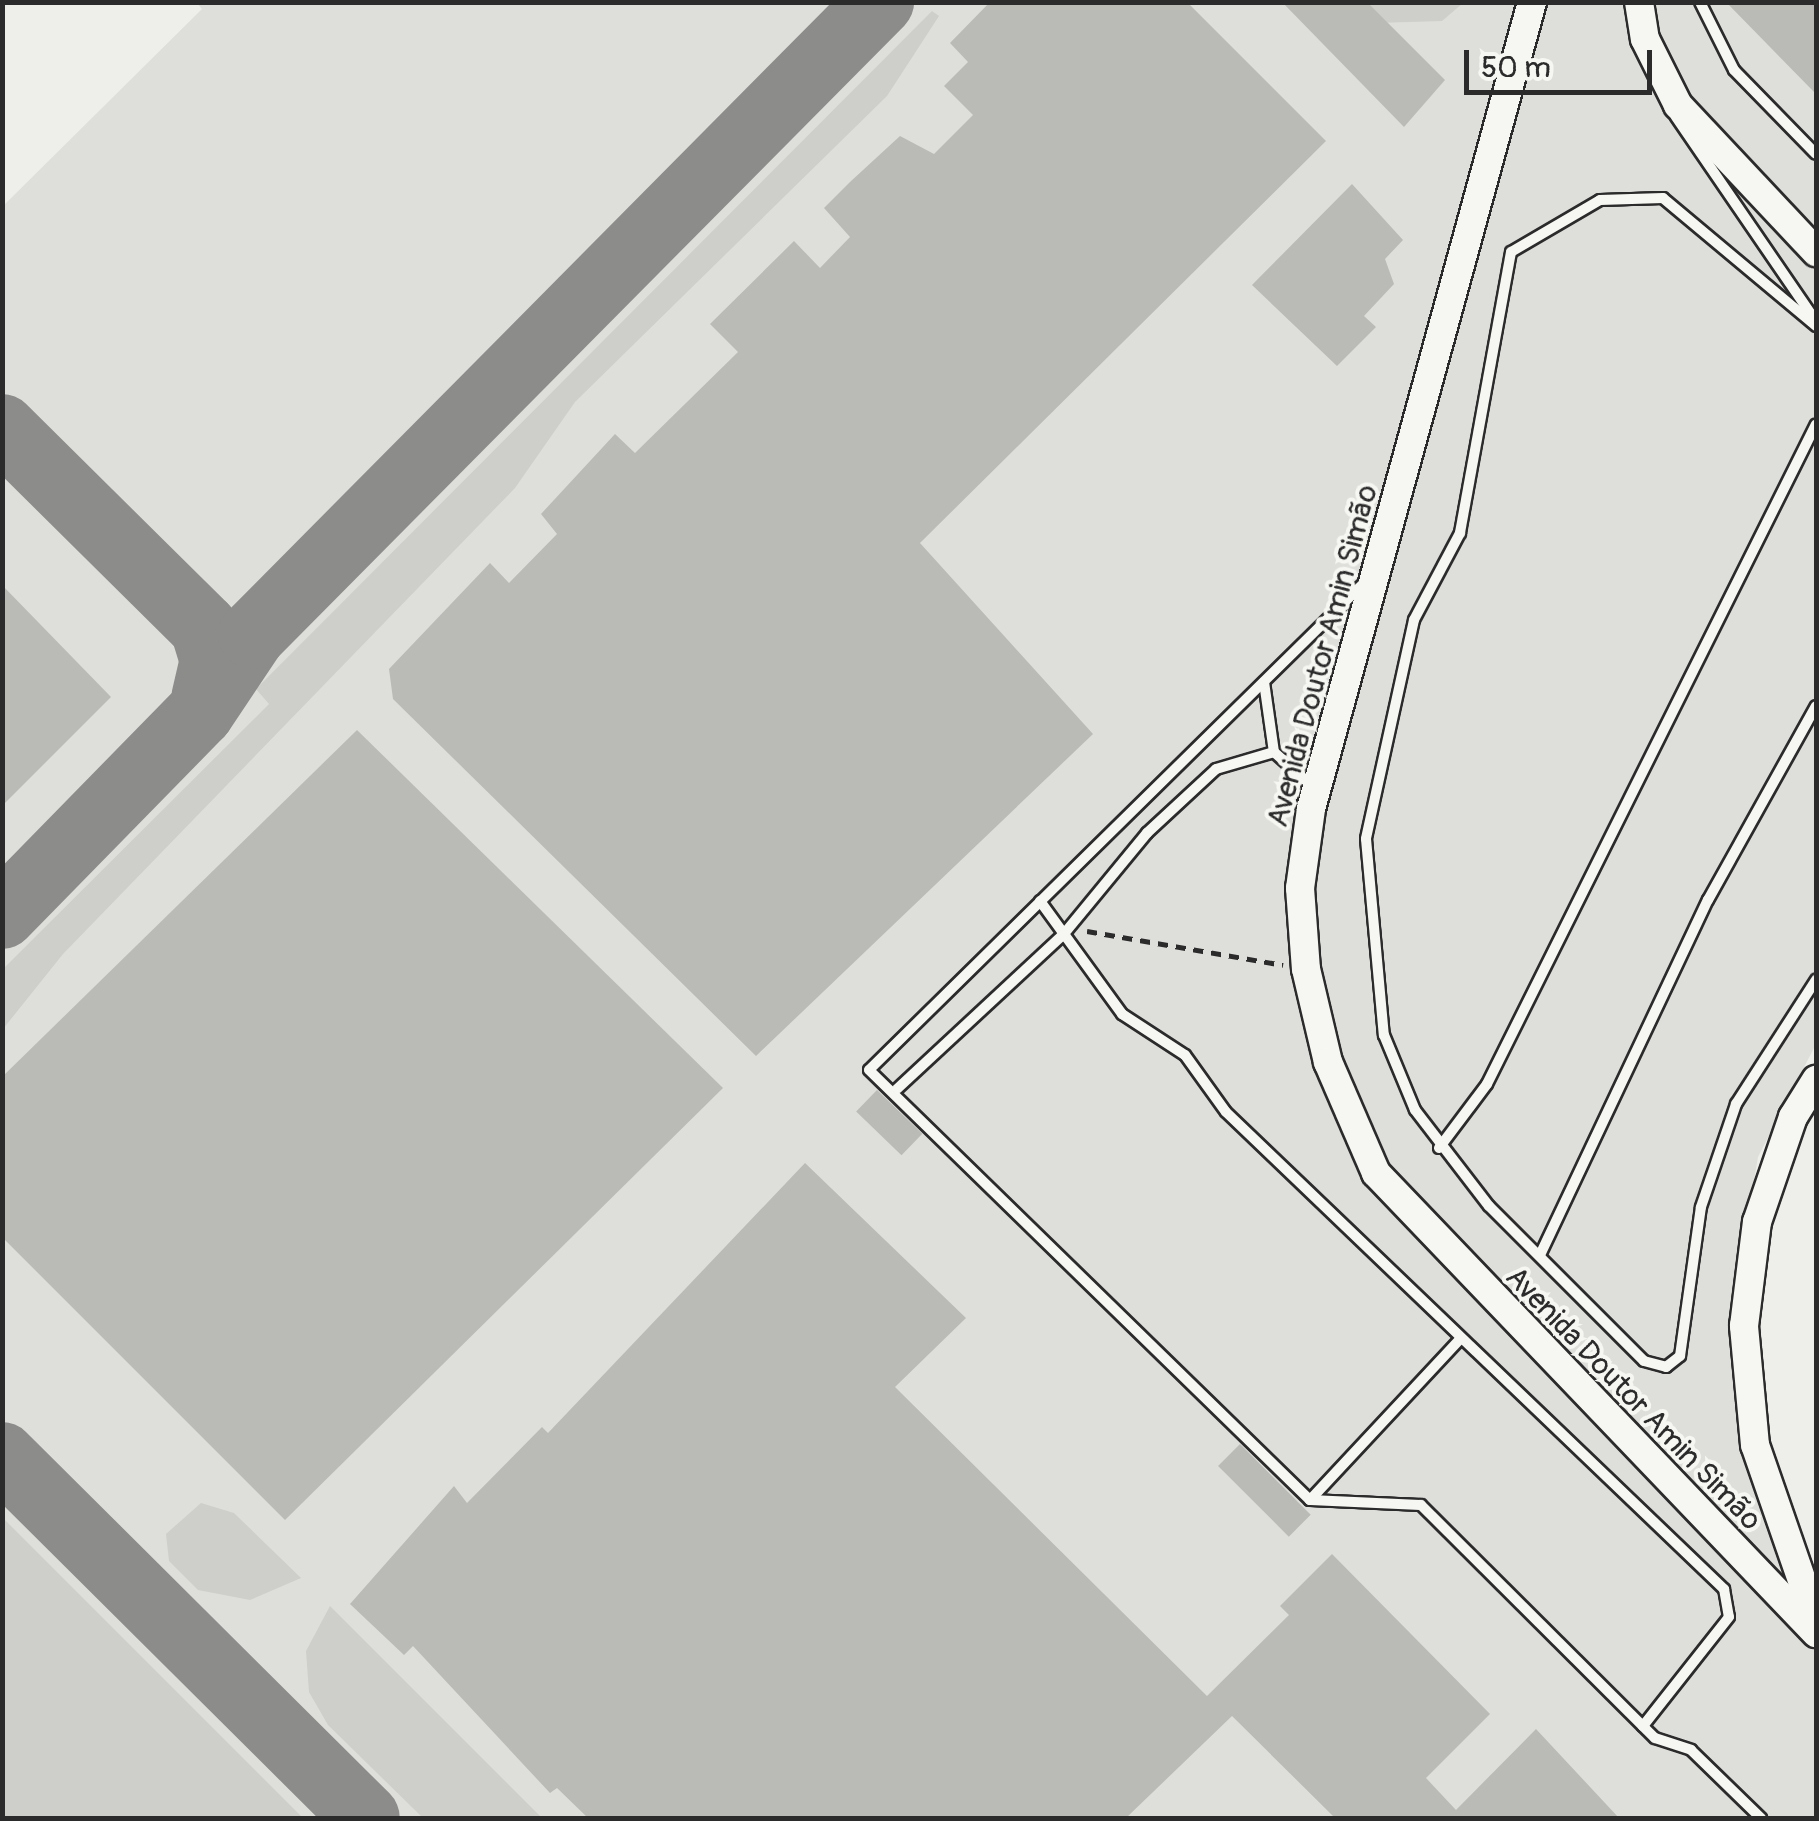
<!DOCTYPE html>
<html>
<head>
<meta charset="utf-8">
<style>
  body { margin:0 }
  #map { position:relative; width:1819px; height:1821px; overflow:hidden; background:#eeeeea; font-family:Pangolin,sans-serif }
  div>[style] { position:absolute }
  .built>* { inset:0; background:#dededb }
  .green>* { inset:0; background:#cececa }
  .taxiway>* { height:68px; margin:-34px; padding:0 34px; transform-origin:34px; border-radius:34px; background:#8c8c8a }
  .building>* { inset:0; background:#babab7; transform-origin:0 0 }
  .path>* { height:5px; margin-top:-2.5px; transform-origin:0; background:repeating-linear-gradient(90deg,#2b2b2b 0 10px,transparent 0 18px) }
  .roads { filter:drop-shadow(2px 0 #2b2b2b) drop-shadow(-2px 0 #2b2b2b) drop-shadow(0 2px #2b2b2b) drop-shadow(0 -2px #2b2b2b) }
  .lane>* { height:10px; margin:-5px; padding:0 5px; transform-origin:5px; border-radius:5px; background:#f6f6f2 }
  .secondary>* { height:28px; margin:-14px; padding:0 14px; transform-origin:14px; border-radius:14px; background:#f6f6f2 }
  span { translate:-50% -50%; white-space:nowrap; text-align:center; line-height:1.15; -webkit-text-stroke:8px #f6f6f2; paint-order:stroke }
  .street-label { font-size:30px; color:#2b2b2b }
  .frame { position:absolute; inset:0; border:5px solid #2b2b2b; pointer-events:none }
  .scale { position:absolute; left:1464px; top:50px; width:188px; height:45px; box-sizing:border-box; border:5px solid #2b2b2b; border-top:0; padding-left:12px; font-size:30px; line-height:35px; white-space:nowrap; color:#2b2b2b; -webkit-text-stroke:8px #f6f6f2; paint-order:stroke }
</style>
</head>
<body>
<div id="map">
  <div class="built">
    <i style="clip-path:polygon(197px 3px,1816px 3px,1816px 1044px,1758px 1157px,1729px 1328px,1743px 1451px,1816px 1652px,1816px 1818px,3px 1818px,3px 206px,202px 9px)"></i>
  </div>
  <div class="green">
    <i style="clip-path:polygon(1364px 3px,1463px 3px,1442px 21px,1375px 23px)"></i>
    <i style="clip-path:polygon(932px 11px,939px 16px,887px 96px,575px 402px,515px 488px,63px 954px,3px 1029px,3px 969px,269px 704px,256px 689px)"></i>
    <i style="clip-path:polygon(201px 1503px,234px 1513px,301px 1578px,250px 1600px,198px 1590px,169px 1561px,166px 1534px)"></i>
    <i style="clip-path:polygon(3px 1518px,303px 1818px,3px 1818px)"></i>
    <i style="clip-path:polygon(330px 1606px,542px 1818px,423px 1818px,328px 1725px,309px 1692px,306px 1651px)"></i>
  </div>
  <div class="taxiway">
    <i style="left:2px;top:428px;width:284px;rotate:44.7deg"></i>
    <i style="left:204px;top:628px;width:34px;rotate:73deg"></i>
    <i style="left:214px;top:660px;width:39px;rotate:103deg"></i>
    <i style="left:2px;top:915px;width:283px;rotate:-45.6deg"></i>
    <i style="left:200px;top:713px;width:94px;rotate:-56.3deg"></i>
    <i style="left:252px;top:635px;width:892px;rotate:-45.23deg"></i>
    <i style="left:2px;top:1456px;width:513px;rotate:44.84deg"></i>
  </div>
  <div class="building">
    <i style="clip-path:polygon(990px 2px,1187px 2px,1326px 141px,920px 543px,1093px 734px,756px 1056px,393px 699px,389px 669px,490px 563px,509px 583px,557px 534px,541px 514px,615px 434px,635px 453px,738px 352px,710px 324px,794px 241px,820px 268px,850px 237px,824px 208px,850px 182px,900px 136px,934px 154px,973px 115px,944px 86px,968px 62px,950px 43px)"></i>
    <i style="clip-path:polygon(1282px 2px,1367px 2px,1445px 80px,1404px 127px)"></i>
    <i style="clip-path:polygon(1726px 2px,1816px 2px,1816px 94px)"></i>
    <i style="clip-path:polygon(1352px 184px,1403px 240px,1385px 259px,1394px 284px,1364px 316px,1376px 327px,1337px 366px,1252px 285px)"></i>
    <i style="clip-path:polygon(2px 585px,111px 697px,2px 806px)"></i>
    <i style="clip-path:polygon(357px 730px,723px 1088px,285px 1520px,2px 1237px,2px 1077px)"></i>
    <i style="left:877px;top:1090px;width:63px;height:30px;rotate:44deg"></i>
    <i style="clip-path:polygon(805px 1163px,966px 1318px,895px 1387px,1207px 1696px,1289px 1615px,1280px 1606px,1332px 1554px,1490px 1714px,1426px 1778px,1456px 1810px,1536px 1729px,1619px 1818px,1335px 1818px,1232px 1716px,1126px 1818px,588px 1818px,557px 1788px,550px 1793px,413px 1646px,404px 1655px,350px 1604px,454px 1486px,467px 1503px,542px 1427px,548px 1433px)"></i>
    <i style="left:1240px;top:1444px;width:100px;height:31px;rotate:45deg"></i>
  </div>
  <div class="path">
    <i style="left:1087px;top:931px;width:199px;rotate:9.8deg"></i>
  </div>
  <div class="roads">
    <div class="lane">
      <i style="left:1700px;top:2px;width:76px;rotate:63.4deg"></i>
      <i style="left:1734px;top:70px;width:117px;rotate:45.7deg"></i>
      <i style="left:1676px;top:117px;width:242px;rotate:55.6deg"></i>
      <i style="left:1816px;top:326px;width:199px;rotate:-140.1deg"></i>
      <i style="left:1663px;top:198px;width:63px;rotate:178.2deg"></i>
      <i style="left:1600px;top:200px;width:103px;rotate:149.7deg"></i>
      <i style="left:1511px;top:252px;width:286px;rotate:100.3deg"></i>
      <i style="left:1460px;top:533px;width:98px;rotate:117.9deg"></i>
      <i style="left:1414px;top:620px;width:224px;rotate:102.4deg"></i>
      <i style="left:1366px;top:839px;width:197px;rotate:84.8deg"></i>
      <i style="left:1384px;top:1035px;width:81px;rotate:67.5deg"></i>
      <i style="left:1415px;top:1110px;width:121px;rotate:52.4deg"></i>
      <i style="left:1489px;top:1206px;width:219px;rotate:45deg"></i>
      <i style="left:1644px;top:1361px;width:23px;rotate:15deg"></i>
      <i style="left:1666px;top:1367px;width:18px;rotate:-38deg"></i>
      <i style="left:1680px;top:1356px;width:150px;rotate:-82deg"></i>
      <i style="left:1701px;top:1207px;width:109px;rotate:-71.2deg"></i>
      <i style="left:1736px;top:1104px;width:148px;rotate:-57.2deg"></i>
      <i style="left:1364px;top:583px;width:694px;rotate:135.47deg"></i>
      <i style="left:869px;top:1070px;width:616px;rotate:44.28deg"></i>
      <i style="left:1310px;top:1500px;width:111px;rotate:2.6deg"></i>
      <i style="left:1421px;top:1505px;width:330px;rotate:44.9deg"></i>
      <i style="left:1655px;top:1738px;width:38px;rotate:18deg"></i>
      <i style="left:1691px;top:1750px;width:98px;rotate:44.2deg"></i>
      <i style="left:1264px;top:682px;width:71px;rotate:81.9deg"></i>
      <i style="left:1040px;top:901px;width:140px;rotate:54deg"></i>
      <i style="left:1122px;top:1014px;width:75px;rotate:33.1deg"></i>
      <i style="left:1185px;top:1055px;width:70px;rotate:54.3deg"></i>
      <i style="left:1226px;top:1112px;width:690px;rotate:43.77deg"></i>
      <i style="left:1724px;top:1589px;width:28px;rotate:80deg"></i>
      <i style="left:1729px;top:1617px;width:139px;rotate:128.3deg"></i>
      <i style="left:897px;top:1089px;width:226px;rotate:-42.9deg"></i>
      <i style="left:1063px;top:935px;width:132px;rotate:-50.5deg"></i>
      <i style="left:1147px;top:833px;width:94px;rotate:-42.8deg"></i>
      <i style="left:1216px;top:769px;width:60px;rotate:-16.3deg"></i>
      <i style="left:1274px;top:752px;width:51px;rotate:41.8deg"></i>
      <i style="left:1439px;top:1148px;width:80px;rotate:-53.1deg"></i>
      <i style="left:1487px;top:1084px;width:737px;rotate:-63.5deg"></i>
      <i style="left:1540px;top:1255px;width:393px;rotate:-64.7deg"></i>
      <i style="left:1708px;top:900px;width:222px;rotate:-60.9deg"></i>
      <i style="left:1310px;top:1500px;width:220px;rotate:-47deg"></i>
    </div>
    <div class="secondary">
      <i style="left:1532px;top:2px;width:837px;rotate:105.32deg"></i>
      <i style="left:1311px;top:809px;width:80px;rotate:97.9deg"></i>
      <i style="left:1300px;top:888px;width:81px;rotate:85.8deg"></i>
      <i style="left:1306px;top:969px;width:96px;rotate:76.7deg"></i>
      <i style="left:1328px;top:1062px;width:121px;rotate:66.6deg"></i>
      <i style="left:1376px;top:1173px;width:637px;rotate:46.27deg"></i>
      <i style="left:1639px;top:2px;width:37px;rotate:81deg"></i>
      <i style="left:1645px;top:39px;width:74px;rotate:63.4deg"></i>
      <i style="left:1678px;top:105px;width:202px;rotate:46.8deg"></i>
      <i style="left:1816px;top:1621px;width:186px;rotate:-109.1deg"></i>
      <i style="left:1755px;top:1445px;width:120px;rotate:-95.3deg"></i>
      <i style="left:1744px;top:1326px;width:105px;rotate:-82.9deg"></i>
      <i style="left:1757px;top:1222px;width:111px;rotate:-71.1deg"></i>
      <i style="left:1793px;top:1117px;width:44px;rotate:-58.1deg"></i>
    </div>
  </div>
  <div class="street-label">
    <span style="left:1323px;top:656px;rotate:-75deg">Avenida Doutor Amin Simão</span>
    <span style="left:1633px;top:1399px;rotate:46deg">Avenida Doutor Amin Simão</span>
  </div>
  <div class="frame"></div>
  <div class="scale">50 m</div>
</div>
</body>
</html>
